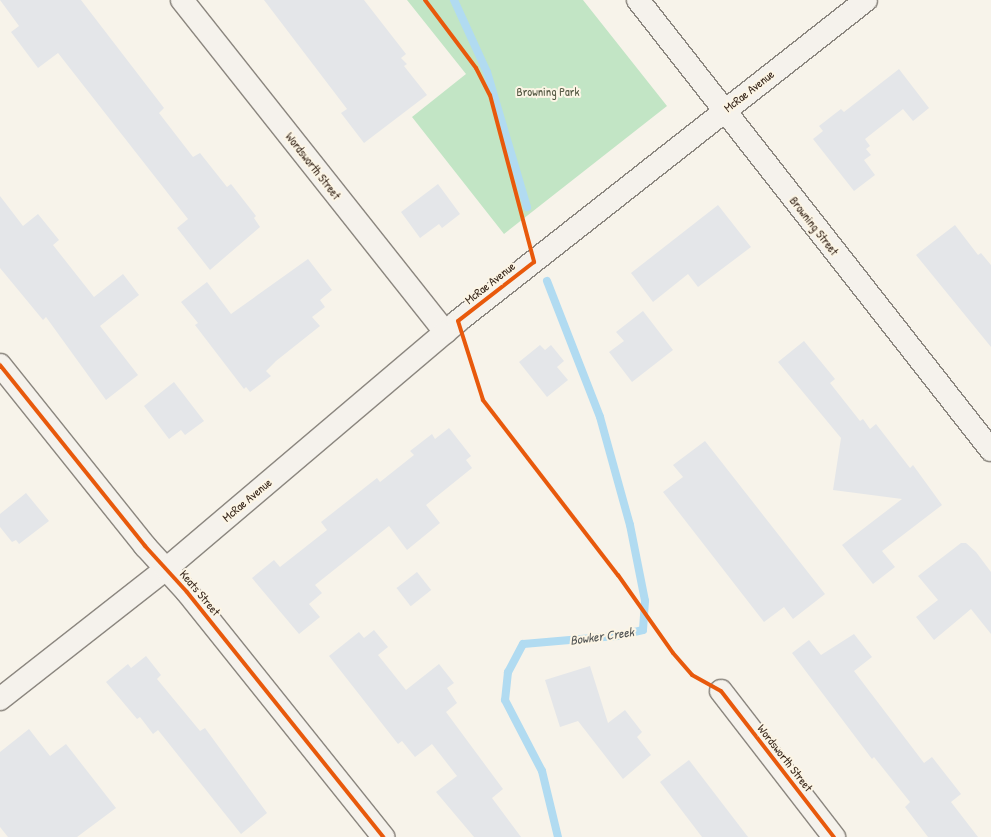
<!DOCTYPE html>
<html>
<head>
<meta charset="utf-8">
<style>
  body { margin:0 }
  #map { position:relative; width:991px; height:837px; overflow:hidden; background:#f7f3ea; font-family:"Patrick Hand",sans-serif }
  div>[style] { position:absolute }
  .green>* { inset:0; background:#c2e5c5 }
  .stream>* { height:8px; margin:-4px; padding:0 4px; transform-origin:4px; border-radius:4px; background:#b1dbf1 }
  .building>* { inset:0; background:#e4e6e9; transform-origin:0 0 }
  .roads { filter:drop-shadow(1px 0 #8b867f) drop-shadow(-1px 0 #8b867f) drop-shadow(0 1px #8b867f) drop-shadow(0 -1px #8b867f) }
  .minor>* { height:22px; margin:-11px; padding:0 11px; transform-origin:11px; border-radius:11px; background:#f5f2ec }
  .cycleway>* { height:4px; margin:-2px; padding:0 2px; transform-origin:2px; border-radius:2px; background:#e8590c }
  span { translate:-50% -50%; white-space:nowrap; text-align:center; line-height:1.15; -webkit-text-stroke:4px #fcf5e5; paint-order:stroke }
  .street-label { font-size:12px; color:#3b2a1e }
  .park-label { font-size:12px; color:#525640 }
  .water-label { font-size:13px; color:#515454; font-style:italic }
</style>
</head>
<body>
<div id="map">
  <div class="green">
    <i style="clip-path:polygon(407px 0,583px 0,667px 106px,504px 234px,412px 117px,466px 74px)"></i>
  </div>
  <div class="stream">
    <i style="left:454px;top:0;width:79px;rotate:65.4deg"></i>
    <i style="left:487px;top:72px;width:141px;rotate:73.5deg"></i>
    <i style="left:547px;top:281px;width:146px;rotate:68.7deg"></i>
    <i style="left:600px;top:417px;width:112px;rotate:74.5deg"></i>
    <i style="left:630px;top:525px;width:77px;rotate:78.8deg"></i>
    <i style="left:645px;top:601px;width:29px;rotate:94deg"></i>
    <i style="left:643px;top:630px;width:28px;rotate:167deg"></i>
    <i style="left:616px;top:636px;width:93px;rotate:175.1deg"></i>
    <i style="left:523px;top:644px;width:32px;rotate:118deg"></i>
    <i style="left:508px;top:672px;width:28px;rotate:96deg"></i>
    <i style="left:505px;top:700px;width:80px;rotate:62.5deg"></i>
    <i style="left:542px;top:771px;width:68px;rotate:76.4deg"></i>
  </div>
  <div class="building">
    <i style="clip-path:polygon(0 0,81px 0,164px 108px,159px 113px,193px 157px,200px 153px,227px 187px,231px 184px,256px 216px,254px 218px,260px 227px,210px 270px,177px 228px,188px 219px,58px 53px,38px 68px,11px 32px,19px 26px)"></i>
    <i style="clip-path:polygon(264px 0,364px 0,406px 54px,401px 58px,407px 64px,404px 66px,427px 95px,364px 143px,341px 113px,347px 109px)"></i>
    <i style="clip-path:polygon(899px 69px,929px 108px,913px 121px,903px 109px,865px 139px,870px 146px,866px 149px,871px 155px,864px 160px,875px 175px,854px 191px,813px 139px,823px 131px,819px 126px,841px 109px,844px 112px)"></i>
    <i style="clip-path:polygon(438px 184px,460px 214px,442px 228px,439px 224px,420px 238px,401px 212px)"></i>
    <i style="clip-path:polygon(0 196px,23px 226px,38px 214px,59px 240px,53px 245px,94px 297px,123px 274px,139px 295px,100px 326px,138px 375px,106px 400px,46px 317px,43px 320px,0 268px)"></i>
    <i style="clip-path:polygon(718px 205px,751px 247px,698px 287px,688px 274px,653px 302px,631px 273px)"></i>
    <i style="clip-path:polygon(955px 225px,978px 255px,981px 253px,991px 265px,991px 347px,916px 255px)"></i>
    <i style="clip-path:polygon(308px 259px,332px 290px,320px 300px,325px 307px,312px 317px,320px 326px,276px 361px,266px 371px,271px 376px,250px 392px,246px 387px,244px 389px,195px 325px,198px 323px,181px 302px,207px 282px,231px 314px)"></i>
    <i style="clip-path:polygon(643px 311px,673px 350px,632px 382px,609px 352px,624px 341px,616px 332px)"></i>
    <i style="clip-path:polygon(804px 341px,835px 379px,830px 383px,860px 421px,863px 419px,870px 429px,876px 424px,910px 468px,913px 465px,942px 505px,882px 551px,895px 567px,873px 584px,842px 545px,902px 499px,833px 490px,841px 438px,778px 362px)"></i>
    <i style="clip-path:polygon(540px 345px,545px 350px,551px 345px,564px 361px,557px 367px,568px 380px,547px 397px,519px 362px)"></i>
    <i style="clip-path:polygon(174px 382px,204px 421px,185px 435px,181px 430px,169px 439px,144px 406px)"></i>
    <i style="clip-path:polygon(449px 428px,471px 456px,466px 460px,472px 468px,426px 505px,440px 523px,407px 550px,389px 526px,315px 585px,322px 593px,309px 604px,320px 617px,299px 634px,252px 578px,274px 560px,280px 567px,327px 530px,321px 522px,377px 478px,380px 482px,414px 455px,410px 451px,432px 434px,435px 439px)"></i>
    <i style="clip-path:polygon(705px 441px,825px 594px,793px 619px,784px 607px,764px 622px,663px 492px,683px 477px,673px 465px)"></i>
    <i style="clip-path:polygon(26px 493px,49px 521px,19px 544px,16px 540px,12px 542px,0 527px,0 514px)"></i>
    <i style="clip-path:polygon(961px 543px,966px 543px,976px 552px,991px 572px,991px 634px,971px 609px,934px 640px,916px 617px,938px 600px,918px 576px)"></i>
    <i style="left:417px;top:572px;width:23px;height:26px;rotate:52deg"></i>
    <i style="clip-path:polygon(374px 630px,388px 647px,378px 655px,406px 690px,439px 664px,454px 683px,447px 688px,457px 703px,446px 712px,503px 789px,492px 798px,521px 837px,474px 837px,436px 792px,457px 776px,432px 744px,415px 757px,402px 741px,398px 744px,329px 656px,359px 632px,364px 638px)"></i>
    <i style="clip-path:polygon(854px 634px,872px 657px,854px 671px,924px 763px,932px 757px,961px 794px,951px 802px,978px 837px,928px 837px,905px 807px,910px 802px,874px 757px,872px 759px,792px 653px,809px 640px,821px 655px)"></i>
    <i style="clip-path:polygon(146px 656px,161px 675px,157px 679px,200px 731px,205px 728px,267px 813px,241px 834px,158px 730px,153px 734px,140px 717px,137px 719px,106px 682px,128px 664px,131px 668px)"></i>
    <i style="clip-path:polygon(590px 666px,608px 723px,625px 710px,642px 732px,637px 737px,651px 755px,623px 779px,578px 721px,560px 727px,545px 680px)"></i>
    <i style="clip-path:polygon(29px 729px,50px 756px,66px 744px,116px 808px,77px 837px,8px 837px,0 827px,0 752px)"></i>
    <i style="clip-path:polygon(689px 760px,748px 837px,702px 837px,660px 782px)"></i>
  </div>
  <div class="roads">
    <div class="minor">
      <i style="left:182px;top:0;width:424px;rotate:51.6deg"></i>
      <i style="left:638px;top:0;width:572px;rotate:51.89deg"></i>
      <i style="left:0;top:365px;width:232px;rotate:51.3deg"></i>
      <i style="left:145px;top:546px;width:62px;rotate:47.6deg"></i>
      <i style="left:187px;top:592px;width:314px;rotate:51.3deg"></i>
      <i style="left:721px;top:691px;width:185px;rotate:52.3deg"></i>
      <i style="left:0;top:699px;width:211px;rotate:-38.1deg"></i>
      <i style="left:166px;top:569px;width:383px;rotate:-40.3deg"></i>
      <i style="left:458px;top:321px;width:519px;rotate:-38.19deg"></i>
    </div>
  </div>
  <div class="cycleway">
    <i style="left:425px;top:0;width:85px;rotate:53.1deg"></i>
    <i style="left:476px;top:68px;width:30px;rotate:63deg"></i>
    <i style="left:490px;top:95px;width:173px;rotate:75.2deg"></i>
    <i style="left:534px;top:262px;width:96px;rotate:142.2deg"></i>
    <i style="left:458px;top:321px;width:83px;rotate:72.4deg"></i>
    <i style="left:483px;top:400px;width:221px;rotate:52.4deg"></i>
    <i style="left:618px;top:575px;width:95px;rotate:54.8deg"></i>
    <i style="left:673px;top:653px;width:29px;rotate:49deg"></i>
    <i style="left:692px;top:675px;width:33px;rotate:29deg"></i>
    <i style="left:721px;top:691px;width:185px;rotate:52.3deg"></i>
    <i style="left:0;top:365px;width:232px;rotate:51.3deg"></i>
    <i style="left:145px;top:546px;width:62px;rotate:47.6deg"></i>
    <i style="left:187px;top:592px;width:314px;rotate:51.3deg"></i>
  </div>
  <div class="street-label">
    <span style="left:749px;top:91px;rotate:-38deg">McRae Avenue</span>
    <span style="left:313px;top:166px;rotate:52deg">Wordsworth Street</span>
    <span style="left:814px;top:226px;rotate:52deg">Browning Street</span>
    <span style="left:490px;top:283px;rotate:-38deg">McRae Avenue</span>
    <span style="left:247px;top:500px;rotate:-40deg">McRae Avenue</span>
    <span style="left:200px;top:593px;rotate:50deg">Keats Street</span>
    <span style="left:785px;top:758px;rotate:52deg">Wordsworth Street</span>
  </div>
  <div class="park-label">
    <span style="left:548px;top:92px">Browning Park</span>
  </div>
  <div class="water-label">
    <span style="left:602px;top:636px;rotate:-8deg">Bowker Creek</span>
  </div>
</div>
</body>
</html>
